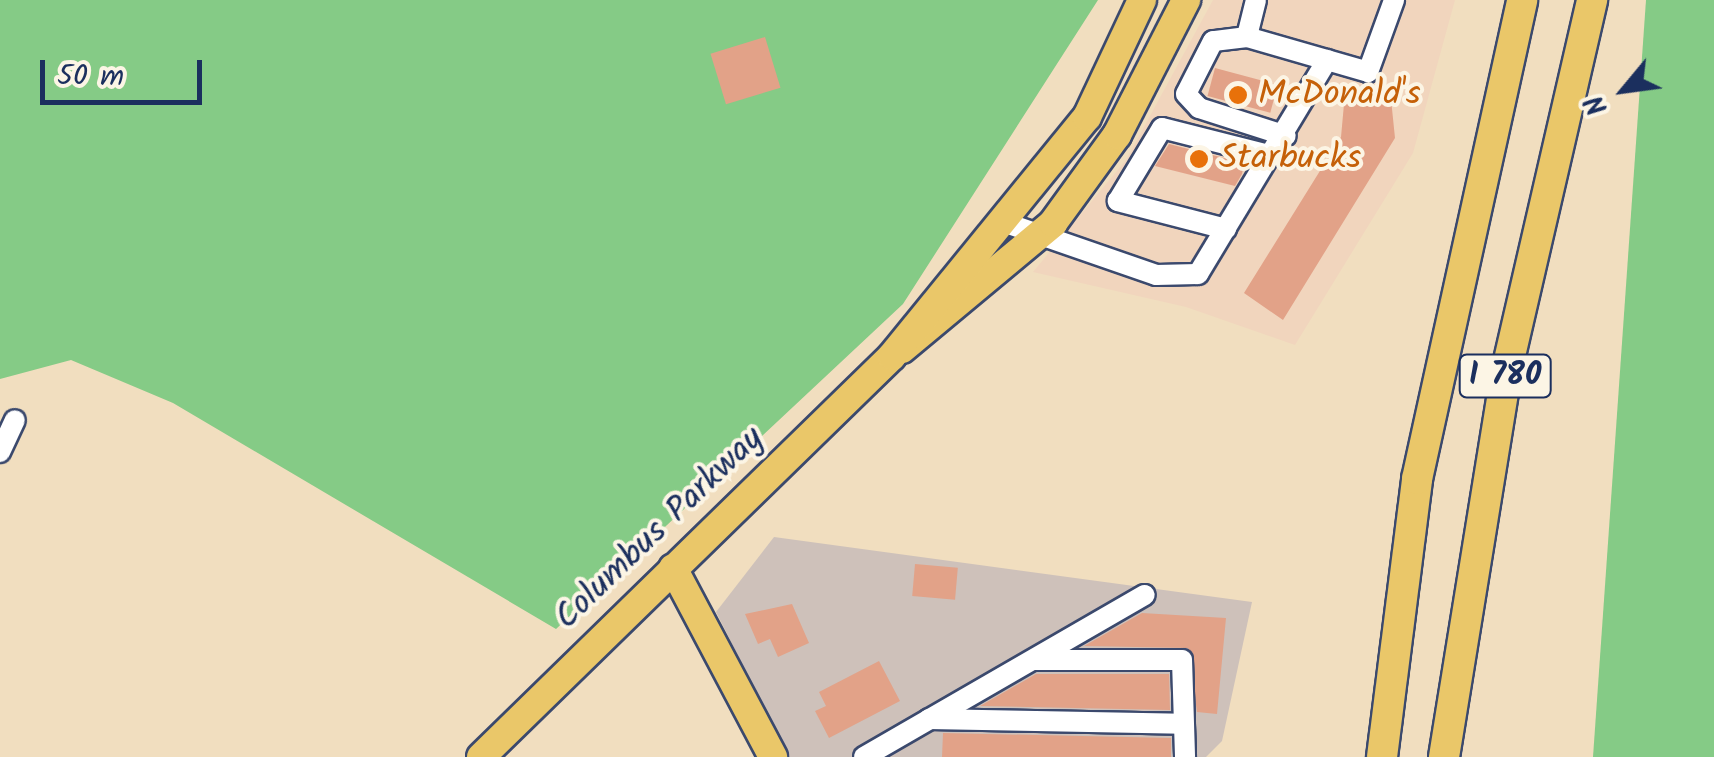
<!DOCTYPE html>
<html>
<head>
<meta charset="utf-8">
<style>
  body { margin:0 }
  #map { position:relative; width:1714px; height:757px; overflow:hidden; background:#f1debf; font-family:Kalam,sans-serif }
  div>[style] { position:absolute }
  .built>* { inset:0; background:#f1d5bd }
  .industrial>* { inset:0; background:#cec1ba }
  .green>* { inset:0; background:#85cb86 }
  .building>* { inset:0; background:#e2a288; transform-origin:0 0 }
  .roads { filter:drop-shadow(2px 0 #3b496d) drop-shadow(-2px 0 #3b496d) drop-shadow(0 2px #3b496d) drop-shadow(0 -2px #3b496d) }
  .minor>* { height:20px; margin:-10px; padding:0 10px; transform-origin:10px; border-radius:10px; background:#fff }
  .major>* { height:28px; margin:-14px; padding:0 14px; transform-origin:14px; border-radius:14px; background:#eac769 }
  .highway>* { height:30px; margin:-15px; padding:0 15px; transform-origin:15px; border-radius:15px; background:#eac769 }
  .dots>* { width:28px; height:28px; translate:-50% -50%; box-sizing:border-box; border:5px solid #fcf5e5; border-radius:50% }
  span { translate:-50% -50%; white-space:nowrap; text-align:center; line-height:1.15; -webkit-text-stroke:8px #fcf5e5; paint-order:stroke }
  .shield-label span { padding:2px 8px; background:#fcf5e5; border:2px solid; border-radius:8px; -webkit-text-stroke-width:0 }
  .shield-label { font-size:32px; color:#1b2f5e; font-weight:700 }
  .food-label { font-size:35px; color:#c56008 }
  .left { translate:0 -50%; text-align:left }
  .street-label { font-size:35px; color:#1b2f5e }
  .north { position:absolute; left:1574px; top:40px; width:100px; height:100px; -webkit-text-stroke:8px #fcf5e5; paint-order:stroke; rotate:241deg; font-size:28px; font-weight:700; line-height:40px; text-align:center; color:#1b2f5e }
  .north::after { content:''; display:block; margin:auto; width:35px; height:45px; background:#1b2f5e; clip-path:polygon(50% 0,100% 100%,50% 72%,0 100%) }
  .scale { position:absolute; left:40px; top:60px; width:162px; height:45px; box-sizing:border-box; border:5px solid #1b2f5e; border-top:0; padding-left:12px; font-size:30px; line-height:35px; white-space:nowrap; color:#1b2f5e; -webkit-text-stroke:8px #fcf5e5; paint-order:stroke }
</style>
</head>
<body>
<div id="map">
  <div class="built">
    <i style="clip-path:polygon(1213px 0,1455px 0,1413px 153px,1295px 345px,1186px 307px,1033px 272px,1126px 160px)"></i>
  </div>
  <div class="industrial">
    <i style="clip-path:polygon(774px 537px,1252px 602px,1222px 741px,1206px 757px,789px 757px,716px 612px)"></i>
  </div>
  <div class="green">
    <i style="clip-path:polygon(0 0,1098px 0,903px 304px,556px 629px,173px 403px,71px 360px,0 379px)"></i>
    <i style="clip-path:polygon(1646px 0,1714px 0,1714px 757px,1593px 757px)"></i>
  </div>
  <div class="building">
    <i style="left:765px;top:37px;width:53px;height:57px;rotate:73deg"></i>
    <i style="left:1215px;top:68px;width:65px;height:29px;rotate:15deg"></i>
    <i style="clip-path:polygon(1362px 91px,1391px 99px,1395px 138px,1283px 320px,1244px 293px,1341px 137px,1344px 104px)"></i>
    <i style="clip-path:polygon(1169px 144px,1244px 163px,1242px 174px,1235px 186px,1155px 166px)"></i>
    <i style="left:915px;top:564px;width:43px;height:32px;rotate:5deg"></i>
    <i style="clip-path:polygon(792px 604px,809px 643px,778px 657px,770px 639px,758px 644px,745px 614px)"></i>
    <i style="clip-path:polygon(1142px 613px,1226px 618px,1217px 714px,1197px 712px,1188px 648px,1084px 646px)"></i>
    <i style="clip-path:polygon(879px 661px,900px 701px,829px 738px,815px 711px,826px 706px,819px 692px)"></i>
    <i style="clip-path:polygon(1036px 674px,1169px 674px,1170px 710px,980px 706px)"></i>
    <i style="clip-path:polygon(943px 733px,1171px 738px,1171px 757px,942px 757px)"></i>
  </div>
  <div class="roads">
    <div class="minor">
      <i style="left:1256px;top:0;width:38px;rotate:104deg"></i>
      <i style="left:1247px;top:37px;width:126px;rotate:16.1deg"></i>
      <i style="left:1368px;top:72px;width:77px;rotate:-70.1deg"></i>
      <i style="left:1247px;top:37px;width:34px;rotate:173deg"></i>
      <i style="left:1213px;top:41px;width:59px;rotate:117deg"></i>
      <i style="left:1186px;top:94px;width:19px;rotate:47deg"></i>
      <i style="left:1199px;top:108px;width:91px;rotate:17.8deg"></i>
      <i style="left:1006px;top:223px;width:159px;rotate:19.1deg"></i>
      <i style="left:1156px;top:275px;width:42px;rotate:-1.4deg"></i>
      <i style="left:1198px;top:274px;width:250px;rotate:-58.9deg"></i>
      <i style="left:1226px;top:229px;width:112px;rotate:-165.5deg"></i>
      <i style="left:1118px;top:201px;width:85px;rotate:-58.9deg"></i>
      <i style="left:1162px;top:128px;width:114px;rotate:14.2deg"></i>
      <i style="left:0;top:452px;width:35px;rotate:-65deg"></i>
      <i style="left:1034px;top:660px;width:148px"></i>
      <i style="left:1182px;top:660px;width:97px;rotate:88.2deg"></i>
      <i style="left:929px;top:719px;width:253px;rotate:1.1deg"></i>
      <i style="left:864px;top:757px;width:324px;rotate:-30deg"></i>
    </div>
    <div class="major">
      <i style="left:902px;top:349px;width:197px;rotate:-39.8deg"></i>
      <i style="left:1053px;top:223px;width:109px;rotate:-54deg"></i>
      <i style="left:1117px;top:135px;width:152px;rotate:-62.9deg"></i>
      <i style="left:673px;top:568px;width:214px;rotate:62.1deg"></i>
      <i style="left:481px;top:757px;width:574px;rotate:-44.29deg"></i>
      <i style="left:892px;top:356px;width:308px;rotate:-50.8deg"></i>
      <i style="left:1087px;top:117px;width:129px;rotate:-64.8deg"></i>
    </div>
    <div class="highway">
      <i style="left:1382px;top:757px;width:280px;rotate:-82.8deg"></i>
      <i style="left:1417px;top:479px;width:490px;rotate:-77.6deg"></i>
      <i style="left:1444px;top:757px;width:393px;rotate:-80.8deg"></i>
      <i style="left:1507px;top:369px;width:379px;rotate:-77deg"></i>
    </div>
  </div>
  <div class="dots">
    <i style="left:1238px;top:95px;background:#e8710a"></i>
    <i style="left:1199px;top:159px;background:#e8710a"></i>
  </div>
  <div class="shield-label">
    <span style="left:1505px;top:376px">I 780</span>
  </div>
  <div class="food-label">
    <span class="left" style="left:1258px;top:95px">McDonald's</span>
    <span class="left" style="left:1219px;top:159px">Starbucks</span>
  </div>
  <div class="street-label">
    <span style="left:660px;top:529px;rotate:-44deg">Columbus Parkway</span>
  </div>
  <div class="north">N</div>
  <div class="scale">50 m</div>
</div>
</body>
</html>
